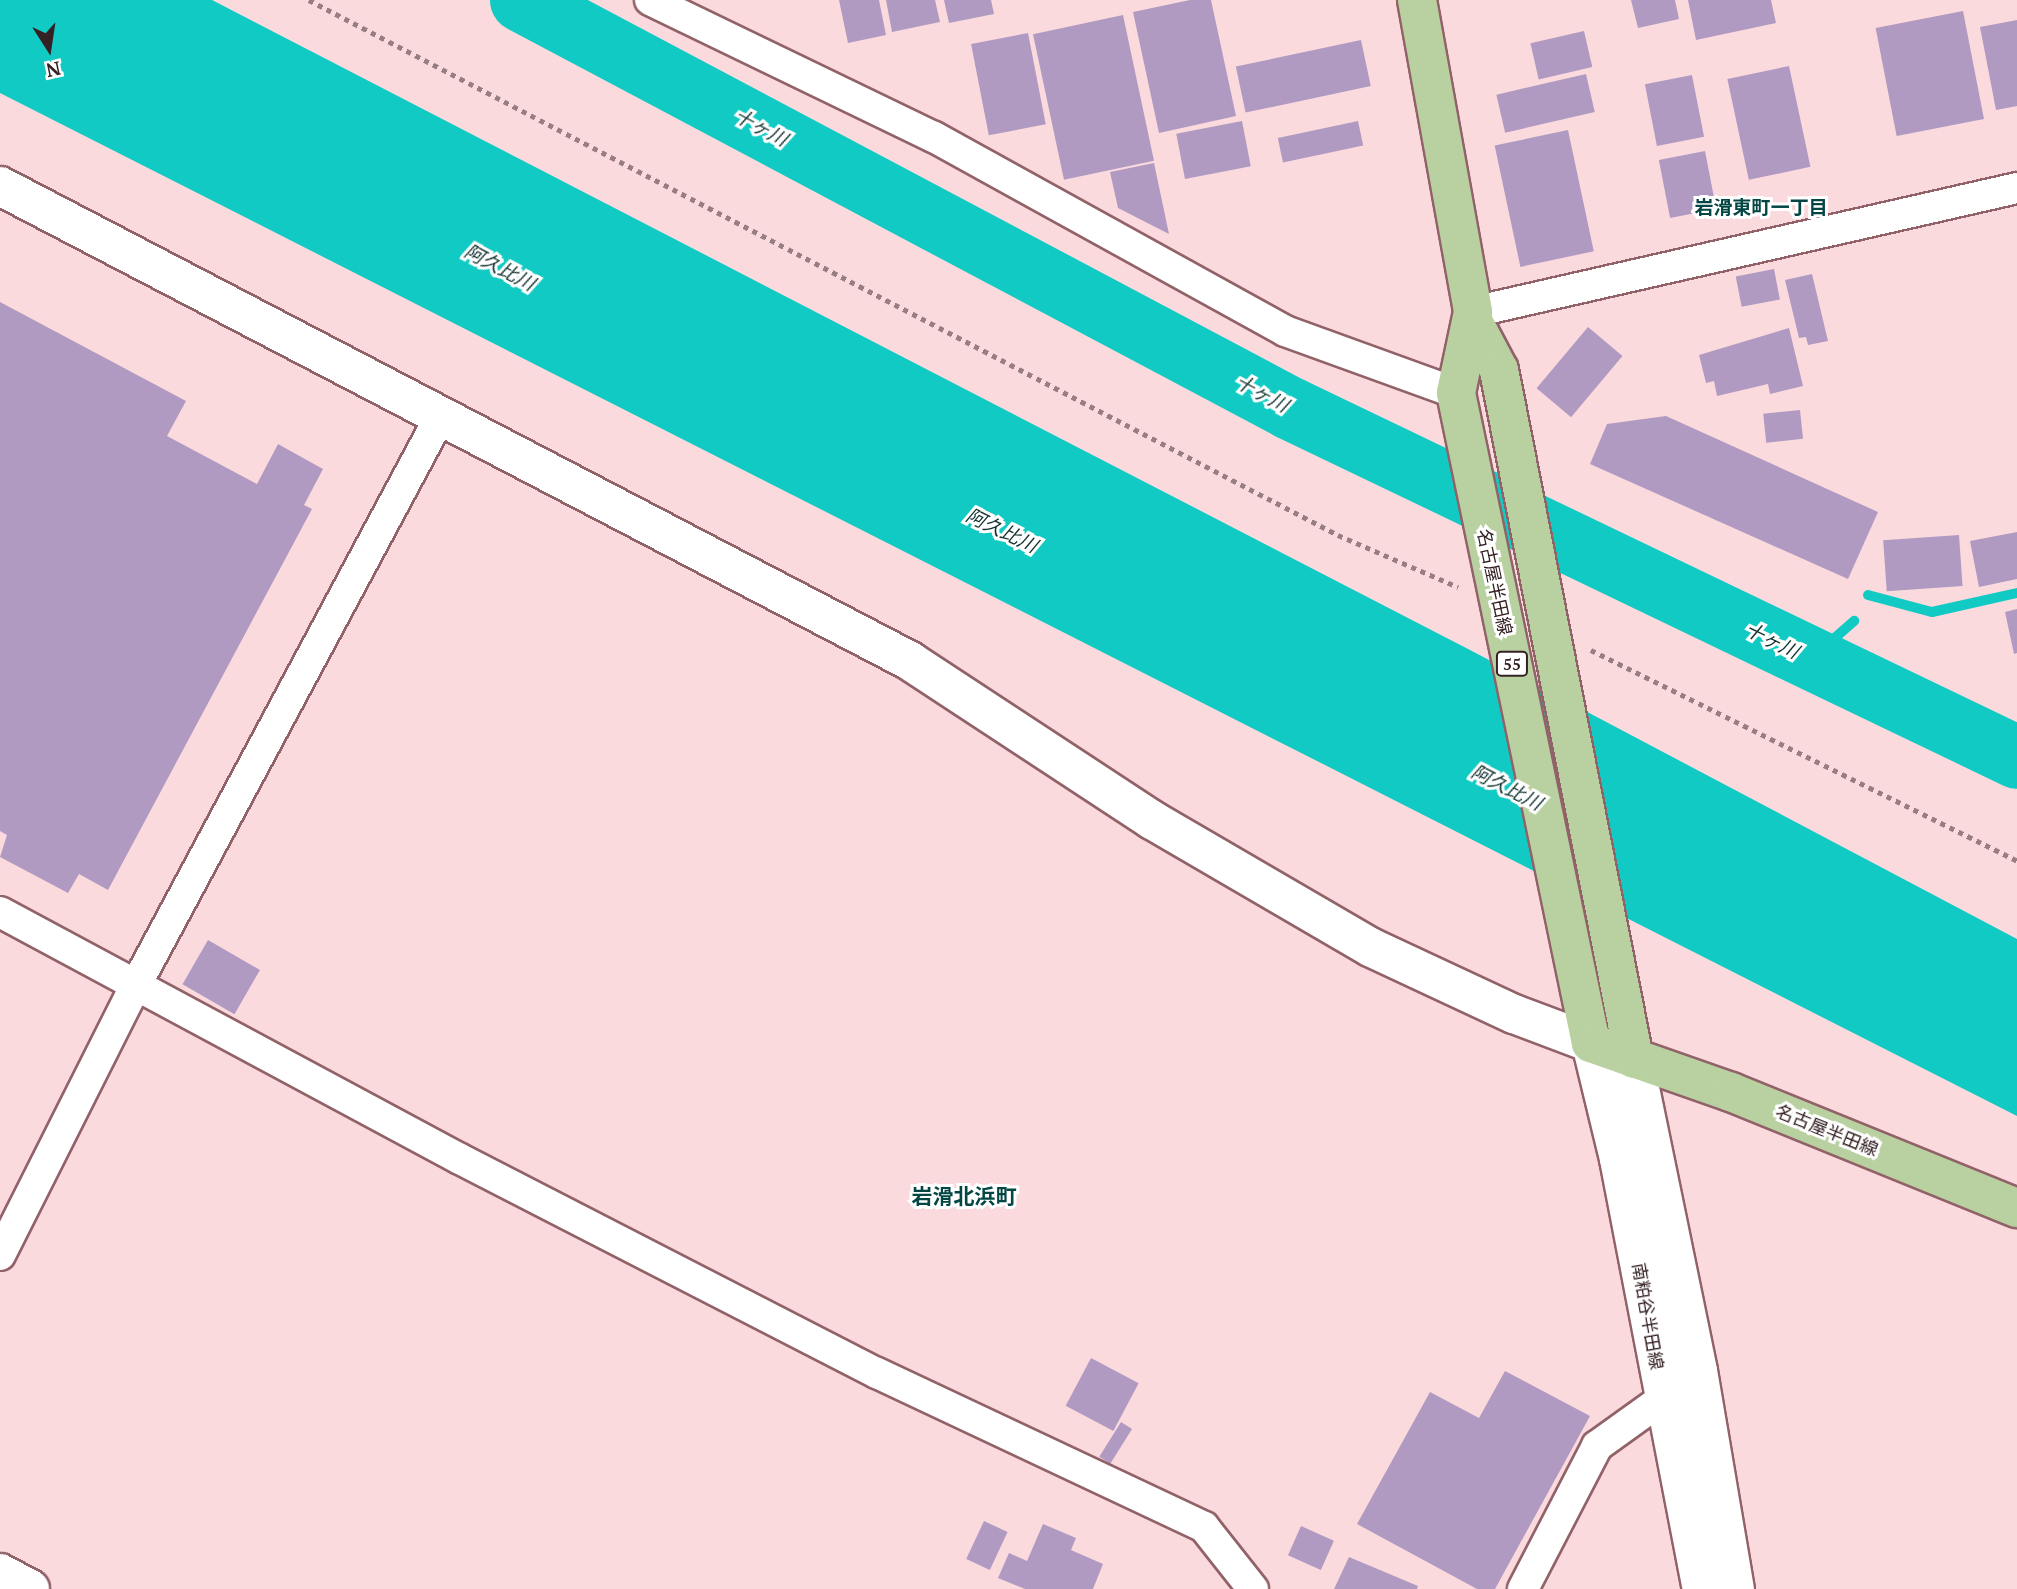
<!DOCTYPE html>
<html>
<head>
<meta charset="utf-8">
<style>
  body { margin:0 }
  #map { position:relative; width:2017px; height:1589px; overflow:hidden; background:#fbdade; font-family:"PT Serif","Noto Sans JP",serif }
  div>[style] { position:absolute }
  .water>* { inset:0; background:#11cac3 }
  .stream>* { height:10px; margin:-5px; padding:0 5px; transform-origin:5px; border-radius:5px; background:#11cac3 }
  .river>* { height:63px; margin:-31.5px; padding:0 31.5px; transform-origin:31.5px; border-radius:31.5px; background:#11cac3 }
  .building>* { inset:0; background:#b09ac1; transform-origin:0 0 }
  .path>* { height:4.5px; margin-top:-2.25px; transform-origin:0; background:repeating-linear-gradient(90deg,#987e81 0 5px,transparent 0 10px) }
  .roads { filter:drop-shadow(2px 0 #916268) drop-shadow(-2px 0 #916268) drop-shadow(0 2px #916268) drop-shadow(0 -2px #916268) }
  .minor>* { height:30px; margin:-15px; padding:0 15px; transform-origin:15px; border-radius:15px; background:#fff }
  .tertiary>* { height:38px; margin:-19px; padding:0 19px; transform-origin:19px; border-radius:19px; background:#fff }
  .secondary>* { height:38px; margin:-19px; padding:0 19px; transform-origin:19px; border-radius:19px; background:#fff }
  .primary>* { height:38px; margin:-19px; padding:0 19px; transform-origin:19px; border-radius:19px; background:#b9d1a1 }
  span { translate:-50% -50%; white-space:nowrap; text-align:center; line-height:1.15; -webkit-text-stroke:6px #fff; paint-order:stroke }
  .shield-label span { padding:2px 5px; background:#fff; border:2px solid; border-radius:5px; -webkit-text-stroke-width:0 }
  .shield-label { font-size:16px; color:#352124; font-weight:700 }
  .street-label { font-size:18px; color:#352124 }
  .water-label { font-size:19px; color:#0f302e; font-style:italic }
  .neighbourhood-label { font-size:19px; color:#034643; font-weight:700 }
  .quarter-label { font-size:21px; color:#034643; font-weight:700 }
  .north { position:absolute; left:14px; top:14px; width:70px; height:70px; -webkit-text-stroke:5px #fff; paint-order:stroke; rotate:168deg; font-size:19px; font-weight:700; line-height:28px; text-align:center; color:#352124 }
  .north::after { content:''; display:block; margin:auto; width:24px; height:32px; background:#352124; clip-path:polygon(50% 0,100% 100%,50% 72%,0 100%) }
</style>
</head>
<body>
<div id="map">
  <div class="water">
    <i style="clip-path:polygon(0 0,212px 0,1470px 650px,2017px 939px,2017px 1116px,0 93px)"></i>
  </div>
  <div class="stream">
    <i style="left:1868px;top:595px;width:66px;rotate:14.9deg"></i>
    <i style="left:1932px;top:612px;width:87px;rotate:-12.6deg"></i>
    <i style="left:1813px;top:657px;width:55px;rotate:-41.3deg"></i>
  </div>
  <div class="river">
    <i style="left:521px;top:0;width:871px;rotate:27.95deg"></i>
    <i style="left:1290px;top:408px;width:806px;rotate:25.64deg"></i>
  </div>
  <div class="building">
    <i style="clip-path:polygon(839px 0,879px 0,886px 35px,848px 43px)"></i>
    <i style="clip-path:polygon(886px 0,935px 0,940px 22px,892px 32px)"></i>
    <i style="clip-path:polygon(944px 0,991px 0,994px 14px,949px 23px)"></i>
    <i style="clip-path:polygon(1190px 0,1211px 0,1236px 116px,1159px 133px,1133px 12px)"></i>
    <i style="clip-path:polygon(1631px 0,1675px 0,1679px 19px,1638px 28px)"></i>
    <i style="clip-path:polygon(1688px 0,1771px 0,1776px 23px,1696px 40px)"></i>
    <i style="left:1963px;top:11px;width:110px;height:89px;rotate:79deg"></i>
    <i style="left:1123px;top:15px;width:149px;height:92px;rotate:78deg"></i>
    <i style="clip-path:polygon(2017px 20px,2017px 106px,1996px 110px,1980px 27px)"></i>
    <i style="left:1584px;top:31px;width:37px;height:55px;rotate:77deg"></i>
    <i style="left:1028px;top:33px;width:93px;height:58px;rotate:79deg"></i>
    <i style="left:1361px;top:40px;width:47px;height:128px;rotate:78deg"></i>
    <i style="left:1789px;top:66px;width:103px;height:63px;rotate:78deg"></i>
    <i style="left:1586px;top:74px;width:39px;height:92px;rotate:77deg"></i>
    <i style="left:1692px;top:75px;width:63px;height:48px;rotate:79deg"></i>
    <i style="left:1242px;top:121px;width:46px;height:67px;rotate:79deg"></i>
    <i style="left:1358px;top:121px;width:25px;height:82px;rotate:78deg"></i>
    <i style="left:1568px;top:130px;width:124px;height:75px;rotate:78deg"></i>
    <i style="left:1705px;top:151px;width:59px;height:47px;rotate:79deg"></i>
    <i style="clip-path:polygon(1154px 163px,1169px 234px,1118px 208px,1110px 172px)"></i>
    <i style="left:1774px;top:269px;width:31px;height:39px;rotate:79deg"></i>
    <i style="clip-path:polygon(1812px 274px,1828px 341px,1808px 345px,1806px 337px,1799px 338px,1785px 280px)"></i>
    <i style="clip-path:polygon(0 302px,186px 401px,167px 436px,257px 484px,278px 444px,323px 469px,304px 505px,312px 509px,108px 890px,79px 874px,68px 893px,0 857px,7px 835px,0 831px)"></i>
    <i style="left:1588px;top:327px;width:45px;height:80px;rotate:40deg"></i>
    <i style="clip-path:polygon(1789px 328px,1803px 386px,1770px 394px,1768px 384px,1717px 396px,1714px 381px,1706px 383px,1699px 355px)"></i>
    <i style="left:1800px;top:410px;width:29px;height:37px;rotate:84deg"></i>
    <i style="clip-path:polygon(1666px 416px,1878px 512px,1848px 579px,1590px 464px,1607px 424px)"></i>
    <i style="clip-path:polygon(2017px 532px,2017px 579px,1979px 587px,1970px 541px)"></i>
    <i style="left:1959px;top:535px;width:51px;height:76px;rotate:86deg"></i>
    <i style="clip-path:polygon(2017px 609px,2017px 653px,2014px 654px,2005px 612px)"></i>
    <i style="left:208px;top:940px;width:60px;height:51px;rotate:30deg"></i>
    <i style="left:1091px;top:1358px;width:54px;height:54px;rotate:28deg"></i>
    <i style="clip-path:polygon(1505px 1371px,1590px 1416px,1495px 1589px,1477px 1589px,1357px 1524px,1430px 1392px,1479px 1418px)"></i>
    <i style="left:1121px;top:1422px;width:13px;height:41px;rotate:32deg"></i>
    <i style="left:984px;top:1521px;width:26px;height:42px;rotate:25deg"></i>
    <i style="clip-path:polygon(1043px 1524px,1076px 1538px,1071px 1550px,1103px 1564px,1093px 1589px,1025px 1589px,998px 1578px,1009px 1553px,1027px 1561px)"></i>
    <i style="left:1301px;top:1526px;width:36px;height:32px;rotate:24deg"></i>
    <i style="clip-path:polygon(1349px 1557px,1418px 1586px,1417px 1589px,1334px 1589px)"></i>
  </div>
  <div class="path">
    <i style="left:309px;top:0;width:1160px;rotate:27.47deg"></i>
    <i style="left:1338px;top:535px;width:131px;rotate:23.4deg"></i>
    <i style="left:1591px;top:650px;width:475px;rotate:26.3deg"></i>
  </div>
  <div class="roads">
    <div class="minor">
      <i style="left:650px;top:0;width:315px;rotate:25.8deg"></i>
      <i style="left:934px;top:137px;width:401px;rotate:28.9deg"></i>
      <i style="left:1285px;top:331px;width:182px;rotate:19.9deg"></i>
      <i style="left:1473px;top:312px;width:558px;rotate:-12.84deg"></i>
      <i style="left:0;top:912px;width:522px;rotate:28.23deg"></i>
      <i style="left:460px;top:1159px;width:469px;rotate:27.2deg"></i>
      <i style="left:877px;top:1373px;width:361px;rotate:25.2deg"></i>
      <i style="left:1204px;top:1527px;width:79px;rotate:51.7deg"></i>
      <i style="left:0;top:1255px;width:305px;rotate:-63.3deg"></i>
      <i style="left:137px;top:983px;width:640px;rotate:-61.83deg"></i>
      <i style="left:1523px;top:1589px;width:161px;rotate:-62.6deg"></i>
      <i style="left:1597px;top:1446px;width:101px;rotate:-35.7deg"></i>
    </div>
    <div class="tertiary">
      <i style="left:0;top:186px;width:1027px;rotate:27.56deg"></i>
      <i style="left:910px;top:661px;width:290px;rotate:33.3deg"></i>
      <i style="left:1152px;top:820px;width:252px;rotate:30.2deg"></i>
      <i style="left:1370px;top:947px;width:159px;rotate:25deg"></i>
      <i style="left:1514px;top:1014px;width:82px;rotate:20.6deg"></i>
      <i style="left:0;top:1573px;width:34px;rotate:28deg"></i>
    </div>
    <div class="secondary">
      <i style="left:1591px;top:1043px;width:119px;rotate:76.4deg"></i>
      <i style="left:1619px;top:1159px;width:438px;rotate:79.1deg"></i>
      <i style="left:1634px;top:1059px;width:318px;rotate:78.4deg"></i>
      <i style="left:1698px;top:1371px;width:221px;rotate:80.4deg"></i>
    </div>
    <div class="primary">
      <i style="left:1417px;top:0;width:317px;rotate:79.8deg"></i>
      <i style="left:1473px;top:312px;width:83px;rotate:101.9deg"></i>
      <i style="left:1456px;top:393px;width:664px;rotate:78.27deg"></i>
      <i style="left:1591px;top:1043px;width:148px;rotate:19.3deg"></i>
      <i style="left:1731px;top:1092px;width:309px;rotate:22.1deg"></i>
      <i style="left:1474px;top:323px;width:53px;rotate:62deg"></i>
      <i style="left:1499px;top:370px;width:702px;rotate:78.91deg"></i>
    </div>
  </div>
  <div class="shield-label">
    <span style="left:1512px;top:664px">55</span>
  </div>
  <div class="street-label">
    <span style="left:1495px;top:582px;rotate:78deg">名古屋半田線</span>
    <span style="left:1827px;top:1130px;rotate:22deg">名古屋半田線</span>
    <span style="left:1648px;top:1316px;rotate:80deg">南粕谷半田線</span>
  </div>
  <div class="water-label">
    <span style="left:761px;top:127px;rotate:28deg">十ヶ川</span>
    <span style="left:500px;top:267px;rotate:28deg">阿久比川</span>
    <span style="left:1262px;top:393px;rotate:28deg">十ヶ川</span>
    <span style="left:1002px;top:530px;rotate:26deg">阿久比川</span>
    <span style="left:1772px;top:640px;rotate:26deg">十ヶ川</span>
    <span style="left:1507px;top:787px;rotate:27deg">阿久比川</span>
  </div>
  <div class="neighbourhood-label">
    <span style="left:1761px;top:207px">岩滑東町一丁目</span>
  </div>
  <div class="quarter-label">
    <span style="left:964px;top:1196px">岩滑北浜町</span>
  </div>
  <div class="north">N</div>
</div>
</body>
</html>
